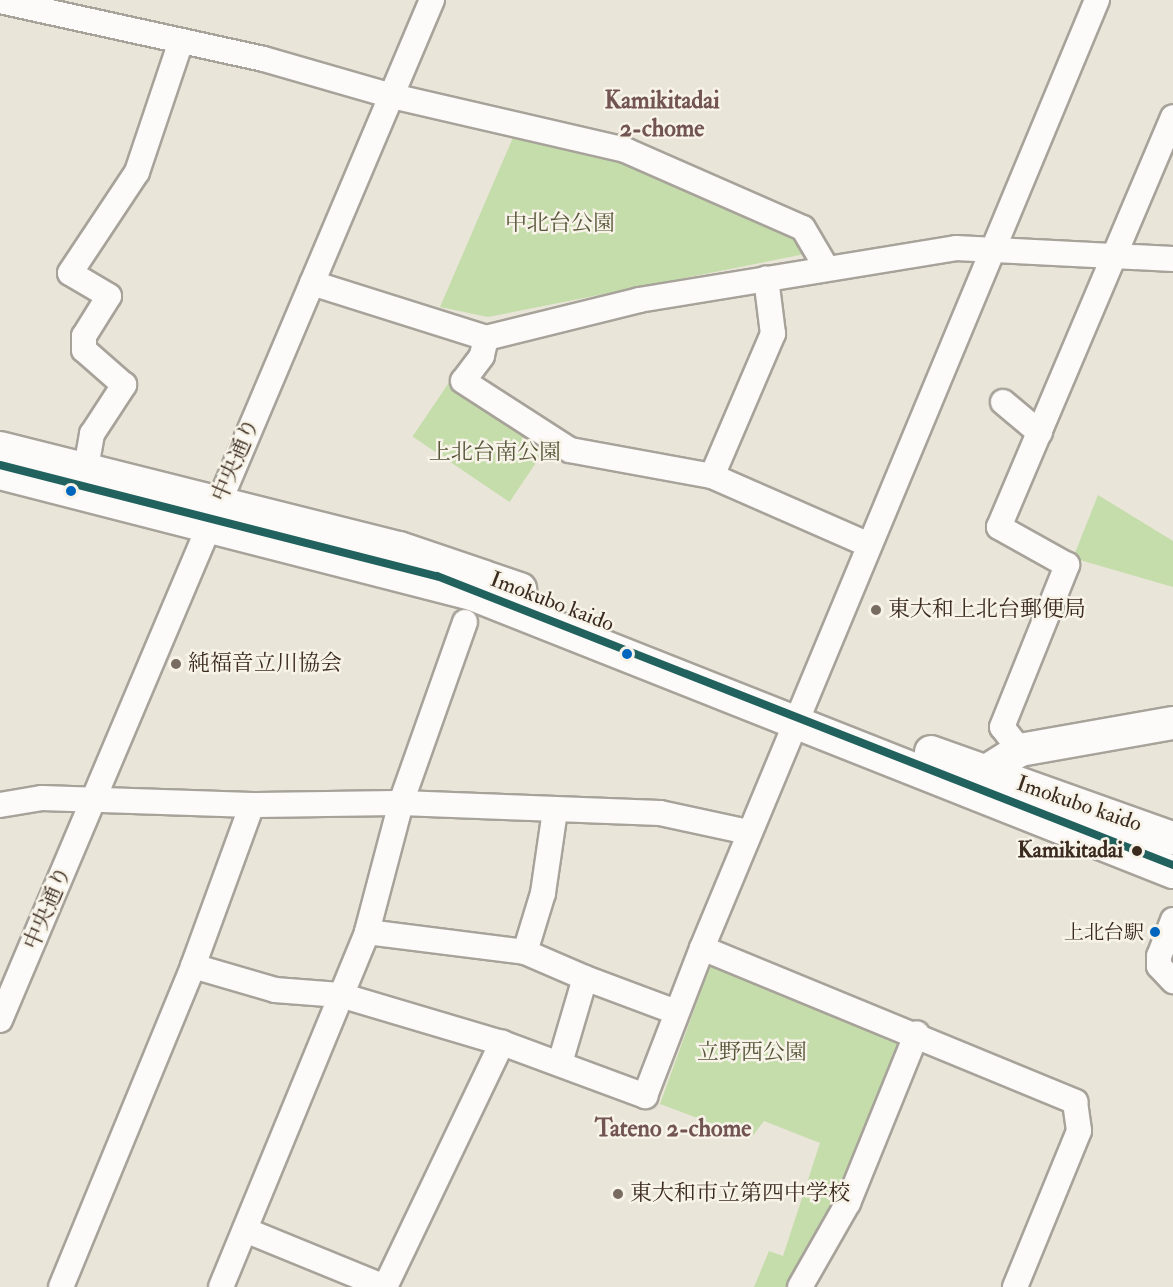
<!DOCTYPE html>
<html>
<head>
<meta charset="utf-8">
<style>
  body { margin:0 }
  #map { position:relative; width:1173px; height:1287px; overflow:hidden; background:#eae5d9; font-family:"IM FELL Double Pica","Noto Serif JP",serif }
  div>[style] { position:absolute }
  .green>* { inset:0; background:#c4ddaa; transform-origin:0 0 }
  .roads { filter:drop-shadow(2px 0 #a7a29a) drop-shadow(-2px 0 #a7a29a) drop-shadow(0 2px #a7a29a) drop-shadow(0 -2px #a7a29a) }
  .minor>* { height:24px; margin:-12px; padding:0 12px; transform-origin:12px; border-radius:12px; background:#fcfbf9 }
  .major>* { height:32px; margin:-16px; padding:0 16px; transform-origin:16px; border-radius:16px; background:#fcfbf9 }
  .metro-1>* { height:8px; margin:-4px; padding:0 4px; transform-origin:4px; border-radius:4px; background:#22625e }
  .dots>* { width:16px; height:16px; translate:-50% -50%; box-sizing:border-box; border:3px solid #f7f3e8; border-radius:50% }
  span { translate:-50% -50%; white-space:nowrap; text-align:center; line-height:1.15; -webkit-text-stroke:5px #f7f3e8; paint-order:stroke }
  .bus-label { font-size:20px; color:#3b2a1e }
  .right { translate:-100% -50%; text-align:right }
  .park-label { font-size:22px; color:#565538 }
  .street-label { font-size:22px; color:#3b2a1e }
  .poi-label { font-size:22px; color:#3b2a1e }
  .left { translate:0 -50%; text-align:left }
  .stop-label { font-size:22px; color:#3b2a1e; font-weight:700 }
  .neighbourhood-label { font-size:24px; color:#725453; font-weight:700 }
</style>
</head>
<body>
<div id="map">
  <div class="green">
    <i style="clip-path:polygon(515px 133px,620px 161px,802px 236px,805px 254px,488px 317px,440px 307px)"></i>
    <i style="left:450px;top:381px;width:117px;height:67px;rotate:34deg"></i>
    <i style="clip-path:polygon(1098px 495px,1173px 541px,1173px 587px,1073px 558px)"></i>
    <i style="clip-path:polygon(711px 963px,901px 1040px,823px 1239px,789px 1287px,754px 1287px,769px 1251px,783px 1256px,820px 1143px,764px 1121px,751px 1138px,660px 1104px)"></i>
  </div>
  <div class="roads">
    <div class="minor">
      <i style="left:0;top:1px;width:270px;rotate:12.4deg"></i>
      <i style="left:264px;top:59px;width:133px;rotate:16.1deg"></i>
      <i style="left:392px;top:96px;width:239px;rotate:13deg"></i>
      <i style="left:625px;top:150px;width:194px;rotate:23.7deg"></i>
      <i style="left:803px;top:228px;width:45px;rotate:59.5deg"></i>
      <i style="left:312px;top:283px;width:182px;rotate:17.5deg"></i>
      <i style="left:486px;top:338px;width:158px;rotate:-13.9deg"></i>
      <i style="left:639px;top:300px;width:321px;rotate:-9.3deg"></i>
      <i style="left:956px;top:248px;width:217px;rotate:2.9deg"></i>
      <i style="left:486px;top:338px;width:18px;rotate:103deg"></i>
      <i style="left:482px;top:356px;width:31px;rotate:127deg"></i>
      <i style="left:463px;top:381px;width:127px;rotate:32.8deg"></i>
      <i style="left:570px;top:450px;width:144px;rotate:10.4deg"></i>
      <i style="left:712px;top:476px;width:169px;rotate:23.7deg"></i>
      <i style="left:1003px;top:402px;width:48px;rotate:40deg"></i>
      <i style="left:86px;top:468px;width:35px;rotate:-80deg"></i>
      <i style="left:92px;top:434px;width:59px;rotate:-56.9deg"></i>
      <i style="left:124px;top:385px;width:53px;rotate:-138.8deg"></i>
      <i style="left:84px;top:350px;width:14px;rotate:-90deg"></i>
      <i style="left:84px;top:336px;width:47px;rotate:-58deg"></i>
      <i style="left:109px;top:296px;width:45px;rotate:-149.5deg"></i>
      <i style="left:70px;top:273px;width:121px;rotate:-56.4deg"></i>
      <i style="left:137px;top:172px;width:138px;rotate:-71.4deg"></i>
      <i style="left:712px;top:476px;width:155px;rotate:-66.8deg"></i>
      <i style="left:773px;top:334px;width:56px;rotate:-97.1deg"></i>
      <i style="left:465px;top:622px;width:192px;rotate:109.5deg"></i>
      <i style="left:401px;top:803px;width:259px;rotate:2.2deg"></i>
      <i style="left:660px;top:813px;width:90px;rotate:12.2deg"></i>
      <i style="left:1020px;top:750px;width:29px;rotate:-128deg"></i>
      <i style="left:1002px;top:727px;width:175px;rotate:-68.1deg"></i>
      <i style="left:1067px;top:565px;width:78px;rotate:-150.8deg"></i>
      <i style="left:999px;top:527px;width:445px;rotate:-67deg"></i>
      <i style="left:0;top:805px;width:43px;rotate:-9.5deg"></i>
      <i style="left:42px;top:798px;width:210px;rotate:1.9deg"></i>
      <i style="left:1173px;top:920px;width:39px;rotate:111deg"></i>
      <i style="left:1159px;top:956px;width:10px;rotate:90deg"></i>
      <i style="left:1159px;top:966px;width:21px;rotate:47deg"></i>
      <i style="left:702px;top:948px;width:1027px;rotate:-67.38deg"></i>
      <i style="left:525px;top:952px;width:65px;rotate:23.4deg"></i>
      <i style="left:585px;top:978px;width:89px;rotate:106.4deg"></i>
      <i style="left:193px;top:966px;width:85px;rotate:16.3deg"></i>
      <i style="left:275px;top:990px;width:65px;rotate:4.4deg"></i>
      <i style="left:340px;top:995px;width:169px;rotate:16.5deg"></i>
      <i style="left:502px;top:1043px;width:153px;rotate:20.3deg"></i>
      <i style="left:645px;top:1096px;width:159px;rotate:-68.9deg"></i>
      <i style="left:702px;top:948px;width:404px;rotate:22.4deg"></i>
      <i style="left:1075px;top:1102px;width:29px;rotate:82deg"></i>
      <i style="left:1079px;top:1131px;width:169px;rotate:112.3deg"></i>
      <i style="left:585px;top:978px;width:97px;rotate:20.5deg"></i>
      <i style="left:0;top:1020px;width:1108px;rotate:-67.05deg"></i>
      <i style="left:245px;top:1230px;width:151px;rotate:22.2deg"></i>
      <i style="left:61px;top:1287px;width:347px;rotate:-67.6deg"></i>
      <i style="left:193px;top:966px;width:171px;rotate:-69.9deg"></i>
      <i style="left:252px;top:805px;width:149px;rotate:-0.8deg"></i>
      <i style="left:401px;top:803px;width:133px;rotate:104.8deg"></i>
      <i style="left:367px;top:932px;width:159px;rotate:7.2deg"></i>
      <i style="left:525px;top:952px;width:62px;rotate:-73deg"></i>
      <i style="left:543px;top:893px;width:83px;rotate:-81.7deg"></i>
      <i style="left:221px;top:1287px;width:384px;rotate:-67.6deg"></i>
      <i style="left:385px;top:1287px;width:271px;rotate:-64.4deg"></i>
      <i style="left:800px;top:1287px;width:97px;rotate:-60.3deg"></i>
      <i style="left:848px;top:1203px;width:183px;rotate:-67.9deg"></i>
    </div>
    <div class="major">
      <i style="left:0;top:448px;width:411px;rotate:14.1deg"></i>
      <i style="left:399px;top:548px;width:128px;rotate:18.7deg"></i>
      <i style="left:0;top:473px;width:489px;rotate:14.4deg"></i>
      <i style="left:474px;top:595px;width:752px;rotate:21.62deg"></i>
      <i style="left:931px;top:752px;width:257px;rotate:19.6deg"></i>
      <i style="left:985px;top:772px;width:41px;rotate:-32.2deg"></i>
      <i style="left:1020px;top:750px;width:155px;rotate:-10deg"></i>
    </div>
  </div>
  <div class="metro-1">
    <i style="left:0;top:465px;width:451px;rotate:14.3deg"></i>
    <i style="left:437px;top:576px;width:791px;rotate:21.44deg"></i>
  </div>
  <div class="dots">
    <i style="left:71px;top:491px;background:#0065bd"></i>
    <i style="left:876px;top:610px;background:#786b5f"></i>
    <i style="left:627px;top:654px;background:#0065bd"></i>
    <i style="left:176px;top:664px;background:#786b5f"></i>
    <i style="left:1137px;top:851px;background:#3b2a1e"></i>
    <i style="left:1155px;top:932px;background:#0065bd"></i>
    <i style="left:618px;top:1194px;background:#786b5f"></i>
  </div>
  <div class="bus-label">
    <span class="right" style="left:1144px;top:932px">上北台駅</span>
  </div>
  <div class="park-label">
    <span style="left:560px;top:224px">中北台公園</span>
    <span style="left:495px;top:453px">上北台南公園</span>
    <span style="left:752px;top:1053px">立野西公園</span>
  </div>
  <div class="street-label">
    <span style="left:236px;top:460px;rotate:-67deg">中央通り</span>
    <span style="left:552px;top:602px;rotate:21deg">Imokubo kaido</span>
    <span style="left:1079px;top:804px;rotate:19deg">Imokubo kaido</span>
    <span style="left:48px;top:908px;rotate:-67deg">中央通り</span>
  </div>
  <div class="poi-label">
    <span class="left" style="left:888px;top:610px">東大和上北台郵便局</span>
    <span class="left" style="left:188px;top:664px">純福音立川協会</span>
    <span class="left" style="left:630px;top:1194px">東大和市立第四中学校</span>
  </div>
  <div class="stop-label">
    <span class="right" style="left:1123px;top:851px">Kamikitadai</span>
  </div>
  <div class="neighbourhood-label">
    <span style="left:662px;top:115px">Kamikitadai<br>2-chome</span>
    <span style="left:673px;top:1129px">Tateno 2-chome</span>
  </div>
</div>
</body>
</html>
